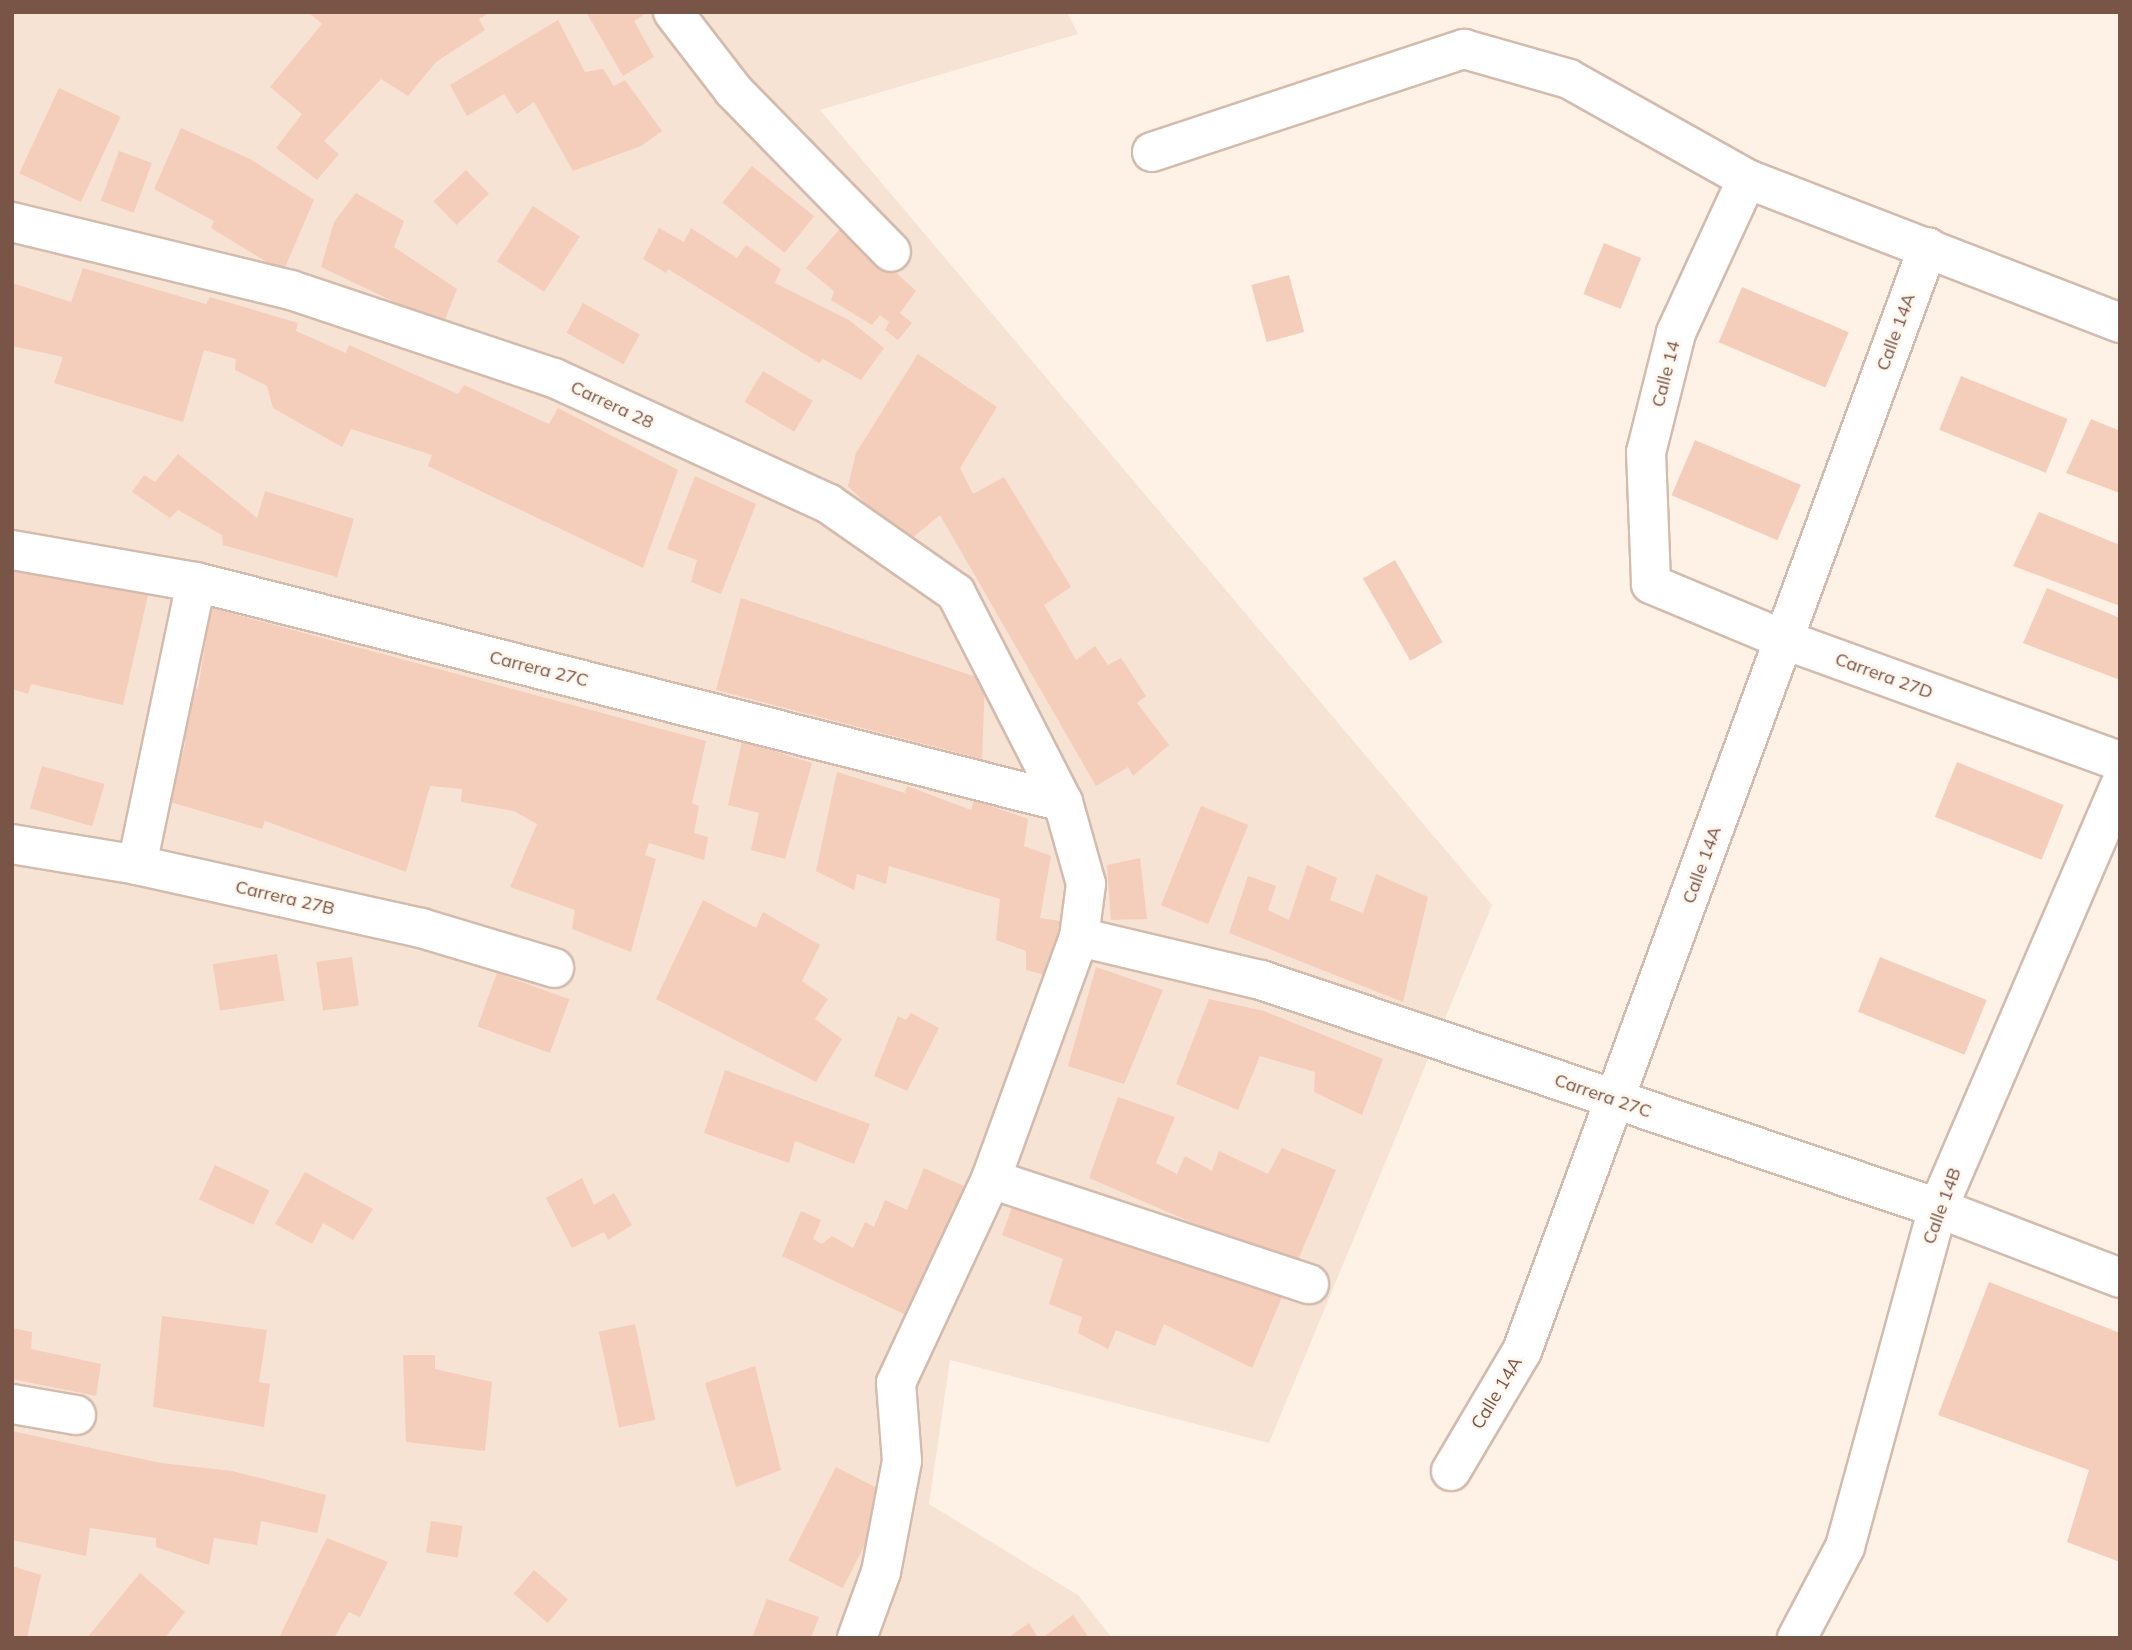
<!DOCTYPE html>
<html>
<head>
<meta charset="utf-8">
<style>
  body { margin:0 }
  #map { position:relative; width:2132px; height:1650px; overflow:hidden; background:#fef2e6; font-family:Mulish,sans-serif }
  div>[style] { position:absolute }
  .residential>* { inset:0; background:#f6e3d4 }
  .building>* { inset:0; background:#f5cdbb; transform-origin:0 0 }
  .roads { filter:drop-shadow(2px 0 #d3bbad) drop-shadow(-2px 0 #d3bbad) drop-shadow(0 2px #d3bbad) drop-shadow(0 -2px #d3bbad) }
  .minor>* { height:38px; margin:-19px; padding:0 19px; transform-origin:19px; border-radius:19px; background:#fff }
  span { translate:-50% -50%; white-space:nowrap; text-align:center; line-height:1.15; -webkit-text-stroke:5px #fff7ee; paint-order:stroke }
  .street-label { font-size:18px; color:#795548 }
  .frame { position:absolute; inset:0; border:14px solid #795548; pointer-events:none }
</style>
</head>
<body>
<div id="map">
  <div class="residential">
    <i style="clip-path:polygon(12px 12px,1067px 12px,1078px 34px,820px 110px,1492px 905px,1269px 1443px,950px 1360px,929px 1504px,1078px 1595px,1112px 1638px,12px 1638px)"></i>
  </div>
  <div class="building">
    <i style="clip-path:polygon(308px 12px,490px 12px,479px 19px,485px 30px,436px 62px,408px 96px,381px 79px,324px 141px,339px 154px,317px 180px,276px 148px,302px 114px,270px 87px,322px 24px)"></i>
    <i style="clip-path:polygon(586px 12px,648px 12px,634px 21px,654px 57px,623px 76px)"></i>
    <i style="clip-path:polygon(558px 20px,585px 72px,603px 69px,614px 86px,625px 80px,662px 131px,641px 146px,573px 171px,534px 102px,517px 114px,504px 94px,467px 116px,450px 85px)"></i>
    <i style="left:59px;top:88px;width:68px;height:94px;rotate:25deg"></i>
    <i style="clip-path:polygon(181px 128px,250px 159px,314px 200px,283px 272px,211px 228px,214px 221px,154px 189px)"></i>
    <i style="left:119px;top:151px;width:35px;height:53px;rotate:20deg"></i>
    <i style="left:752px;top:166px;width:80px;height:47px;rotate:39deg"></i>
    <i style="left:466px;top:170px;width:33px;height:45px;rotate:46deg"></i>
    <i style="clip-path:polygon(356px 193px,404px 221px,394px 247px,457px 289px,443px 325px,321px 267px,334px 222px)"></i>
    <i style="left:533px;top:206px;width:56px;height:66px;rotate:33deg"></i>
    <i style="clip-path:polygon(659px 228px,684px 242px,691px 228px,737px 258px,746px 245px,781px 269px,775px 283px,849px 320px,884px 348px,861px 380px,823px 359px,819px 363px,668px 269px,666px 273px,643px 259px)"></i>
    <i style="clip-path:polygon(839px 230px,850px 240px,855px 235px,916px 291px,900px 313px,912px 323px,898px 340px,885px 330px,889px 322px,880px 315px,872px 325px,831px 300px,834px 291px,806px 268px)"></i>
    <i style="left:1604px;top:243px;width:40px;height:55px;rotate:22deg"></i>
    <i style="clip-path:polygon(83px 268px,206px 304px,210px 297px,298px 323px,296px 331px,346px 353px,349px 345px,458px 394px,464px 385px,549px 424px,558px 408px,678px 470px,643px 568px,428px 466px,432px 455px,351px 429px,342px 447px,273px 408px,267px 386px,235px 370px,236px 359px,204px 350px,183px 422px,54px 383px,63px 357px,12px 346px,12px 283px,71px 302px)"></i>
    <i style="left:1289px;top:275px;width:59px;height:39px;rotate:75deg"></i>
    <i style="left:1742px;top:287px;width:116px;height:60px;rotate:23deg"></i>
    <i style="left:583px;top:303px;width:65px;height:34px;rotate:29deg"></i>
    <i style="clip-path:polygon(918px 354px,997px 407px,960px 468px,973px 494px,1004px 477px,1071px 587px,1044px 605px,1076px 660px,1095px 646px,1108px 665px,1121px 658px,1146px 696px,1137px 703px,1169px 745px,1133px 776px,1128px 767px,1096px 786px,940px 515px,906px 543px,848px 486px,856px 453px)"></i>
    <i style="left:763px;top:371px;width:58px;height:36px;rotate:31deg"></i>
    <i style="left:1961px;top:376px;width:115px;height:58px;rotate:22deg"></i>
    <i style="clip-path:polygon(2091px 419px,2120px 431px,2120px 493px,2066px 473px)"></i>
    <i style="left:1695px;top:440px;width:115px;height:60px;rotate:23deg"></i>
    <i style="clip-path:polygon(178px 454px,257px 518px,265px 491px,354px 519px,337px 577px,223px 545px,222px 535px,178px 510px,170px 518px,132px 492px,144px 475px,155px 482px)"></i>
    <i style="clip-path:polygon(695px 476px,756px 504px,721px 594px,691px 582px,697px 560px,667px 549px)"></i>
    <i style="clip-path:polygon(2039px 512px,2120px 545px,2120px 606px,2013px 566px)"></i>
    <i style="left:1395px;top:560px;width:95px;height:37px;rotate:60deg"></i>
    <i style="clip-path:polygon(12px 567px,148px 595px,123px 705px,31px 684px,28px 694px,12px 689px)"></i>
    <i style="clip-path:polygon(2047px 588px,2120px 618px,2120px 680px,2023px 643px)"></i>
    <i style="clip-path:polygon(741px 598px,985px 680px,982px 759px,716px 690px)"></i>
    <i style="clip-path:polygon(211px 608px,706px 741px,692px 803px,699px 806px,694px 833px,708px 837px,704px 860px,649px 843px,645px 855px,656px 859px,631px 952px,572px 929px,575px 910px,510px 887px,537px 824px,514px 811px,461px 802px,462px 789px,430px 786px,406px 872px,265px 821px,262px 829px,170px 802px,186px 741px,177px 737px,189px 687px,198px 689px)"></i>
    <i style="clip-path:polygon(742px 741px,812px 763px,785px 859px,751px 850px,759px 813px,728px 805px)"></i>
    <i style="left:1957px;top:762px;width:115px;height:59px;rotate:22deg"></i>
    <i style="left:42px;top:766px;width:65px;height:44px;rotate:16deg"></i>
    <i style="clip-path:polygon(837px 772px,905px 793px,907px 786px,971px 810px,974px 800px,1028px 819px,1024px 846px,1051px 856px,1040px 918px,1060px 921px,1048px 976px,1026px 970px,1026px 951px,996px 940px,1000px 899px,889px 866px,886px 884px,857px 874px,854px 890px,816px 871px)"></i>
    <i style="left:1201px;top:806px;width:51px;height:107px;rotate:22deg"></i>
    <i style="clip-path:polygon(1140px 858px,1147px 919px,1111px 920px,1107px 865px)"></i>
    <i style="clip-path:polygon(1307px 865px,1337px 878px,1330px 900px,1363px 913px,1376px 874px,1428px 897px,1403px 1002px,1229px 933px,1248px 876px,1276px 886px,1268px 910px,1289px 920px)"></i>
    <i style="clip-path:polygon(703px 900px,756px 928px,763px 912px,820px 945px,802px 981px,828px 999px,815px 1019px,842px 1039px,816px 1082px,656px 999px)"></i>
    <i style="left:277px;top:954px;width:47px;height:65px;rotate:81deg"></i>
    <i style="left:352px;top:957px;width:49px;height:36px;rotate:82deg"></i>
    <i style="left:1880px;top:957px;width:115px;height:59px;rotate:22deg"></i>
    <i style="clip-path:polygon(1096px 967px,1163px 990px,1124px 1084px,1068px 1066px)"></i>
    <i style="left:497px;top:973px;width:77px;height:57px;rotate:20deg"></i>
    <i style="clip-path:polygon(1209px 999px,1264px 1011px,1383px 1059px,1362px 1115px,1314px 1092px,1315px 1072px,1260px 1056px,1238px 1110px,1176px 1084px)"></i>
    <i style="clip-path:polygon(911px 1013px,939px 1028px,907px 1091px,874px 1076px,898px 1016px,906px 1020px)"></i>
    <i style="clip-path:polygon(725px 1070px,870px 1124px,854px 1164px,795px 1141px,789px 1163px,704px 1133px)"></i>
    <i style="clip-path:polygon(1118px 1097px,1175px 1117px,1156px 1163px,1177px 1174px,1185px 1156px,1212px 1171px,1219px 1151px,1268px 1174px,1282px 1148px,1336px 1170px,1295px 1267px,1089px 1178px)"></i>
    <i style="left:215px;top:1165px;width:60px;height:38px;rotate:25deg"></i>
    <i style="clip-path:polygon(924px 1168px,966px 1187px,906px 1315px,782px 1256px,801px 1211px,821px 1220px,813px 1239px,822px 1244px,832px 1236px,853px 1248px,865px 1222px,874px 1227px,885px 1200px,907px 1210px)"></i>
    <i style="clip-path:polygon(305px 1172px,373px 1209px,353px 1240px,323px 1223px,312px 1244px,275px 1224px)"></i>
    <i style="clip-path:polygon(582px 1178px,594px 1205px,614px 1193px,632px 1225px,608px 1240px,604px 1232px,572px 1248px,546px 1198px)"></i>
    <i style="clip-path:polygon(1017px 1193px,1217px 1275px,1221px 1269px,1283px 1295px,1252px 1368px,1164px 1324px,1155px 1346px,1116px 1330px,1108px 1349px,1078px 1333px,1082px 1317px,1049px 1304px,1063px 1259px,1002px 1235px)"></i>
    <i style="clip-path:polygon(1989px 1282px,2120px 1333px,2120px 1562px,2067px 1542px,2089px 1470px,1938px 1415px)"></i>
    <i style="clip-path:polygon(162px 1316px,267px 1330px,259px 1382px,270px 1384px,264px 1427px,153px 1407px)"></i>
    <i style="left:635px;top:1324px;width:98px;height:37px;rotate:78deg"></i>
    <i style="clip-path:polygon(12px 1328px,32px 1332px,31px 1349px,101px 1364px,96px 1396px,12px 1379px)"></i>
    <i style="clip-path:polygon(403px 1355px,435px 1355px,435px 1369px,492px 1382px,485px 1451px,406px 1442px)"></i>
    <i style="clip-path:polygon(755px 1366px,781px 1470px,736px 1487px,705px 1383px)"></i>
    <i style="clip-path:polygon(12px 1431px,161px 1463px,232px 1471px,326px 1495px,317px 1533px,261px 1521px,257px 1545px,214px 1538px,209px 1565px,156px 1547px,156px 1538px,90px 1528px,86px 1556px,12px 1540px)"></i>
    <i style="left:836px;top:1467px;width:61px;height:105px;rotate:27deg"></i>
    <i style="left:431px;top:1521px;width:32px;height:32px;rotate:9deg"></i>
    <i style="clip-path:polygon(327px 1538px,388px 1562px,360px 1617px,349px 1612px,334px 1638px,279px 1638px)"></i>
    <i style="clip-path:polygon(12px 1566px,41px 1575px,27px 1638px,12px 1638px)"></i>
    <i style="left:534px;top:1570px;width:45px;height:31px;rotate:41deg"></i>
    <i style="clip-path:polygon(140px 1573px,185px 1612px,165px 1638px,87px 1638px)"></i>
    <i style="clip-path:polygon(767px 1599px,819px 1617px,811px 1638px,752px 1638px)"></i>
    <i style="clip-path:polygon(1073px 1615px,1089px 1638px,1042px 1638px)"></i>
    <i style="clip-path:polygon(1029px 1623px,1038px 1638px,1008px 1638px)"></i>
  </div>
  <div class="roads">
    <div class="minor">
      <i style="left:673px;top:12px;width:98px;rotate:52.4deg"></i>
      <i style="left:733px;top:90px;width:226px;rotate:45.7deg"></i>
      <i style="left:1152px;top:152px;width:329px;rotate:-18.3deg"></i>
      <i style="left:1464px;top:49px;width:109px;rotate:15.9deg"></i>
      <i style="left:1569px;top:79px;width:204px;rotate:29.3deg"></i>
      <i style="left:1747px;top:179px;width:400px;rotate:21.1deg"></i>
      <i style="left:1747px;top:179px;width:170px;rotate:114.8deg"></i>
      <i style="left:1676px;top:333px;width:123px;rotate:104.1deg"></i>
      <i style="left:1646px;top:452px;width:132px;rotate:87.8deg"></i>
      <i style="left:1651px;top:584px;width:145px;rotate:22.7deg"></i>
      <i style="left:1785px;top:640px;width:356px;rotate:19.9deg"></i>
      <i style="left:12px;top:222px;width:287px;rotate:13.7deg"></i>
      <i style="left:291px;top:290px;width:277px;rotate:18.5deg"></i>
      <i style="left:554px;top:378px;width:302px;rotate:24.6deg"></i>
      <i style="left:829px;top:504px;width:155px;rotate:35deg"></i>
      <i style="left:956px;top:593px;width:235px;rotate:62.9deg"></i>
      <i style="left:1063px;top:802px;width:85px;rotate:74.3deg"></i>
      <i style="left:1086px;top:884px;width:53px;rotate:97.5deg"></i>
      <i style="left:1079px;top:937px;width:258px;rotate:110deg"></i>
      <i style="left:991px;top:1179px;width:225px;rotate:115deg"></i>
      <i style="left:896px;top:1383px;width:78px;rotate:85.6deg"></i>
      <i style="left:902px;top:1461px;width:113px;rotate:100.7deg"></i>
      <i style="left:881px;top:1572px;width:70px;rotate:110deg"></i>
      <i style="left:12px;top:550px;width:187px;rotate:9.9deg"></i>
      <i style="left:196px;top:582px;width:894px;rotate:14.24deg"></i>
      <i style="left:12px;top:844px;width:127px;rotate:9.5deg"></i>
      <i style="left:137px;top:865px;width:291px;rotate:12.5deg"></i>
      <i style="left:421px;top:928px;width:139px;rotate:16.7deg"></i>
      <i style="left:137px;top:865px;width:289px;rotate:-78.2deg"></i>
      <i style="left:1079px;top:937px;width:187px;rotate:13.3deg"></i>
      <i style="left:1261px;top:980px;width:714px;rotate:18.61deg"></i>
      <i style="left:1938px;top:1208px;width:195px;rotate:21deg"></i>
      <i style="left:991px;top:1179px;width:335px;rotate:18.3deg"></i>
      <i style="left:12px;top:1404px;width:65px;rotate:9.8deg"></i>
      <i style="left:1451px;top:1471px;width:139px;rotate:-59.4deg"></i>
      <i style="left:1522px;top:1351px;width:1176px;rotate:-69.81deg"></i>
      <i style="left:1797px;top:1638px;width:103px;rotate:-62.2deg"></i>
      <i style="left:1845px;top:1547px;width:352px;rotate:-74.7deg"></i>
      <i style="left:1938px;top:1208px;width:460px;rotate:-66.7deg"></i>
    </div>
  </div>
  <div class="street-label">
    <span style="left:1896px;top:332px;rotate:-70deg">Calle 14A</span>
    <span style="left:1666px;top:374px;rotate:-76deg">Calle 14</span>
    <span style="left:612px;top:405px;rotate:25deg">Carrera 28</span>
    <span style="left:539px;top:669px;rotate:14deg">Carrera 27C</span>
    <span style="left:1884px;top:676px;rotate:20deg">Carrera 27D</span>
    <span style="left:1702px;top:865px;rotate:-70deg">Calle 14A</span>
    <span style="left:285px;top:898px;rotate:13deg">Carrera 27B</span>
    <span style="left:1603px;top:1096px;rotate:19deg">Carrera 27C</span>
    <span style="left:1942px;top:1206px;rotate:-70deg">Calle 14B</span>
    <span style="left:1497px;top:1393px;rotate:-59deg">Calle 14A</span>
  </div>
  <div class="frame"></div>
</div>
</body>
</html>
